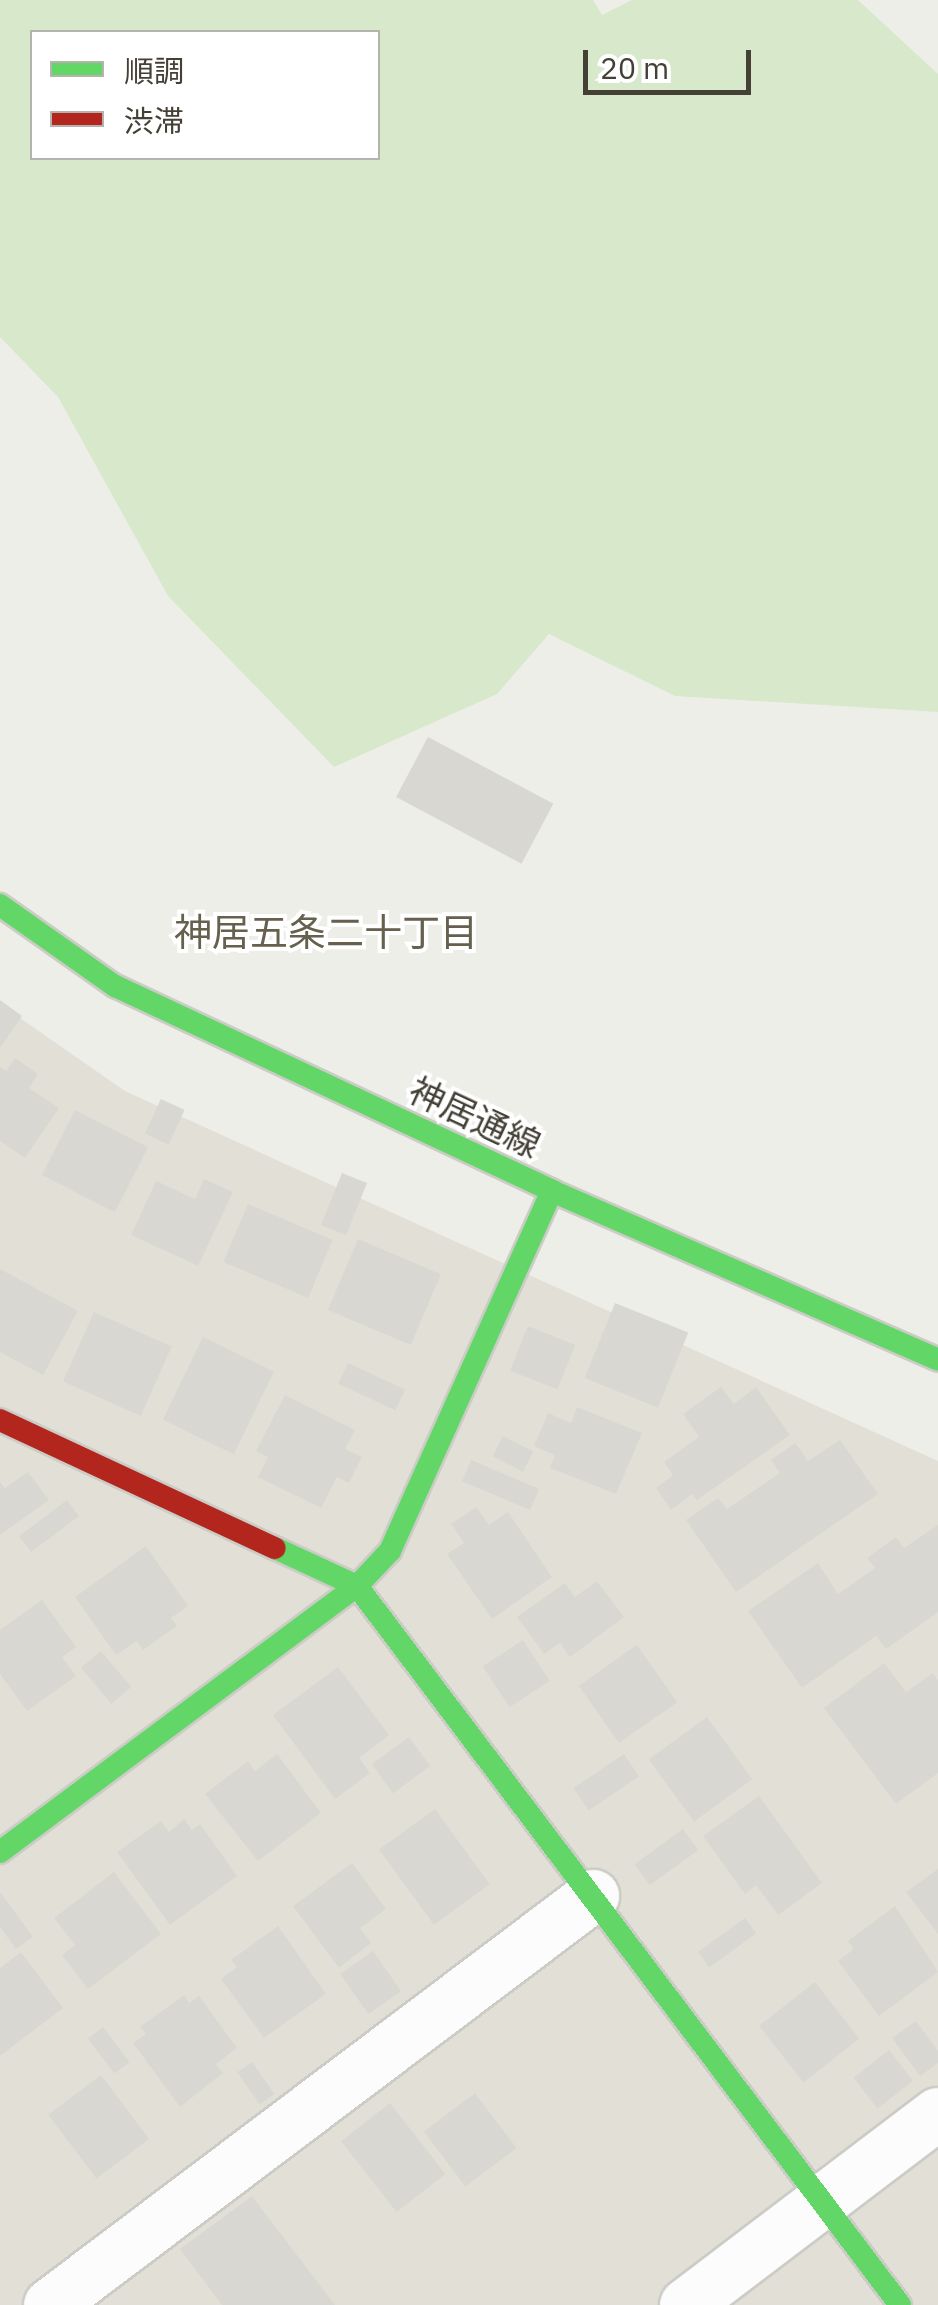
<!DOCTYPE html>
<html>
<head>
<meta charset="utf-8">
<style>
  body { margin:0 }
  #map { position:relative; width:938px; height:2305px; overflow:hidden; background:#eeeee9; font-family:"IBM Plex Sans","Noto Sans JP",sans-serif }
  div>[style] { position:absolute }
  .residential>* { inset:0; background:#e2e0d6 }
  .green>* { inset:0; background:#d7e8cb }
  .building>* { inset:0; background:#d8d7d1; transform-origin:0 0 }
  .roads { filter:drop-shadow(2px 0 #ccccc6) drop-shadow(-2px 0 #ccccc6) drop-shadow(0 2px #ccccc6) drop-shadow(0 -2px #ccccc6) }
  .street>* { height:52px; margin:-26px; padding:0 26px; transform-origin:26px; border-radius:26px; background:#fcfcfc }
  .fast>* { height:22px; margin:-11px; padding:0 11px; transform-origin:11px; border-radius:11px; background:#63d668 }
  .jam>* { height:22px; margin:-11px; padding:0 11px; transform-origin:11px; border-radius:11px; background:#b3261e }
  span { translate:-50% -50%; white-space:nowrap; text-align:center; line-height:1.15; -webkit-text-stroke:8px #fff; paint-order:stroke }
  .street-label { font-size:35px; color:#444036 }
  .neighbourhood-label { font-size:38px; color:#66604e }
  .legend { position:absolute; left:30px; top:30px; width:350px; height:130px; box-sizing:border-box; background:#fff; border:2px solid #b4b3af; margin:0; padding:12px 18px; list-style:none; font-size:30px; color:#444036 }
  .legend li { display:flex; align-items:center; gap:20px; height:50px }
  .legend b { width:50px; border:2px solid #b4b3af }
  .scale { position:absolute; left:583px; top:50px; width:168px; height:45px; box-sizing:border-box; border:5px solid #444036; border-top:0; padding-left:12px; font-size:30px; line-height:35px; white-space:nowrap; color:#444036; -webkit-text-stroke:8px #fff; paint-order:stroke }
</style>
</head>
<body>
<div id="map">
  <div class="residential">
    <i style="clip-path:polygon(0 1004px,125px 1091px,938px 1461px,938px 2305px,0 2305px)"></i>
  </div>
  <div class="green">
    <i style="clip-path:polygon(evenodd,0 0,593px 0,602px 15px,632px 0,858px 0,938px 74px,938px 712px,675px 696px,549px 634px,497px 694px,334px 767px,168px 596px,58px 397px,0 337px,0 0,32px 32px,378px 32px,378px 158px,32px 158px,32px 32px)"></i>
  </div>
  <div class="building">
    <i style="left:428px;top:737px;width:142px;height:68px;rotate:28deg"></i>
    <i style="clip-path:polygon(0 1000px,22px 1016px,0 1048px)"></i>
    <i style="clip-path:polygon(15px 1058px,38px 1074px,29px 1088px,59px 1108px,25px 1158px,0 1141px,0 1067px,6px 1071px)"></i>
    <i style="left:161px;top:1099px;width:26px;height:38px;rotate:25deg"></i>
    <i style="left:75px;top:1110px;width:82px;height:73px;rotate:27deg"></i>
    <i style="left:342px;top:1173px;width:27px;height:56px;rotate:22deg"></i>
    <i style="clip-path:polygon(204px 1179px,233px 1192px,198px 1266px,131px 1235px,156px 1181px,195px 1199px)"></i>
    <i style="left:248px;top:1204px;width:92px;height:63px;rotate:23deg"></i>
    <i style="left:358px;top:1239px;width:90px;height:77px;rotate:23deg"></i>
    <i style="clip-path:polygon(0 1269px,78px 1311px,43px 1375px,0 1352px)"></i>
    <i style="left:615px;top:1303px;width:79px;height:81px;rotate:22deg"></i>
    <i style="left:94px;top:1312px;width:85px;height:76px;rotate:24deg"></i>
    <i style="left:528px;top:1326px;width:51px;height:48px;rotate:22deg"></i>
    <i style="left:203px;top:1337px;width:79px;height:92px;rotate:26deg"></i>
    <i style="left:348px;top:1363px;width:63px;height:23px;rotate:25deg"></i>
    <i style="clip-path:polygon(721px 1387px,734px 1404px,756px 1387px,790px 1435px,697px 1500px,692px 1494px,671px 1510px,656px 1488px,673px 1475px,664px 1462px,699px 1437px,683px 1414px)"></i>
    <i style="clip-path:polygon(285px 1395px,355px 1430px,345px 1449px,362px 1457px,349px 1483px,337px 1477px,321px 1508px,258px 1477px,268px 1457px,256px 1451px)"></i>
    <i style="clip-path:polygon(577px 1407px,642px 1433px,616px 1494px,550px 1468px,555px 1455px,534px 1446px,548px 1413px,571px 1423px)"></i>
    <i style="left:503px;top:1436px;width:34px;height:23px;rotate:27deg"></i>
    <i style="clip-path:polygon(840px 1440px,878px 1494px,736px 1592px,686px 1520px,718px 1498px,727px 1509px,780px 1473px,771px 1460px,795px 1443px,808px 1461px)"></i>
    <i style="left:471px;top:1460px;width:74px;height:23px;rotate:23deg"></i>
    <i style="clip-path:polygon(28px 1472px,49px 1500px,0 1535px,0 1482px,5px 1488px)"></i>
    <i style="left:67px;top:1500px;width:20px;height:60px;rotate:53deg"></i>
    <i style="clip-path:polygon(476px 1507px,489px 1525px,508px 1512px,552px 1577px,492px 1619px,447px 1554px,464px 1543px,451px 1524px)"></i>
    <i style="clip-path:polygon(938px 1525px,938px 1612px,886px 1649px,876px 1636px,802px 1688px,748px 1611px,818px 1563px,838px 1594px,875px 1568px,867px 1558px,896px 1537px,904px 1548px)"></i>
    <i style="clip-path:polygon(146px 1546px,188px 1606px,171px 1618px,177px 1626px,143px 1650px,137px 1641px,116px 1655px,75px 1597px)"></i>
    <i style="clip-path:polygon(597px 1581px,624px 1617px,570px 1657px,560px 1643px,544px 1654px,517px 1617px,565px 1583px,575px 1597px)"></i>
    <i style="clip-path:polygon(42px 1600px,76px 1647px,62px 1657px,76px 1676px,27px 1711px,0 1674px,0 1630px)"></i>
    <i style="left:523px;top:1640px;width:49px;height:48px;rotate:57deg"></i>
    <i style="left:637px;top:1645px;width:70px;height:71px;rotate:55deg"></i>
    <i style="left:101px;top:1651px;width:47px;height:26px;rotate:50deg"></i>
    <i style="clip-path:polygon(884px 1663px,906px 1692px,933px 1673px,938px 1680px,938px 1773px,896px 1804px,824px 1708px)"></i>
    <i style="clip-path:polygon(338px 1667px,389px 1735px,359px 1758px,370px 1773px,335px 1799px,273px 1715px)"></i>
    <i style="left:707px;top:1717px;width:77px;height:72px;rotate:54deg"></i>
    <i style="left:409px;top:1737px;width:36px;height:46px;rotate:54deg"></i>
    <i style="clip-path:polygon(277px 1754px,321px 1813px,258px 1861px,205px 1794px,248px 1761px,255px 1771px)"></i>
    <i style="left:624px;top:1754px;width:27px;height:61px;rotate:56deg"></i>
    <i style="clip-path:polygon(759px 1796px,822px 1883px,778px 1915px,756px 1885px,745px 1894px,703px 1836px)"></i>
    <i style="left:435px;top:1809px;width:93px;height:69px;rotate:54deg"></i>
    <i style="clip-path:polygon(184px 1819px,192px 1830px,200px 1824px,237px 1876px,170px 1925px,117px 1852px,161px 1821px,169px 1832px)"></i>
    <i style="left:683px;top:1829px;width:26px;height:60px;rotate:54deg"></i>
    <i style="clip-path:polygon(352px 1863px,386px 1909px,360px 1928px,371px 1943px,339px 1968px,293px 1906px)"></i>
    <i style="clip-path:polygon(938px 1869px,938px 1934px,906px 1892px)"></i>
    <i style="clip-path:polygon(114px 1872px,161px 1934px,88px 1989px,62px 1955px,75px 1945px,54px 1918px)"></i>
    <i style="clip-path:polygon(0 1892px,33px 1937px,16px 1949px,0 1927px)"></i>
    <i style="clip-path:polygon(895px 1906px,938px 1972px,879px 2016px,838px 1961px,854px 1949px,848px 1941px)"></i>
    <i style="left:745px;top:1918px;width:19px;height:58px;rotate:54deg"></i>
    <i style="clip-path:polygon(278px 1926px,326px 1994px,264px 2038px,221px 1979px,237px 1967px,231px 1960px)"></i>
    <i style="left:373px;top:1951px;width:49px;height:40px;rotate:55deg"></i>
    <i style="clip-path:polygon(21px 1952px,63px 2008px,0 2056px,0 1968px)"></i>
    <i style="left:815px;top:1982px;width:72px;height:71px;rotate:52deg"></i>
    <i style="clip-path:polygon(184px 1995px,189px 2003px,199px 1996px,237px 2048px,216px 2064px,223px 2073px,180px 2107px,133px 2043px,146px 2034px,140px 2027px)"></i>
    <i style="clip-path:polygon(916px 2021px,938px 2051px,938px 2063px,920px 2076px,892px 2038px)"></i>
    <i style="left:103px;top:2027px;width:44px;height:19px;rotate:53deg"></i>
    <i style="left:889px;top:2050px;width:39px;height:45px;rotate:52deg"></i>
    <i style="left:252px;top:2062px;width:39px;height:18px;rotate:55deg"></i>
    <i style="left:101px;top:2075px;width:80px;height:66px;rotate:53deg"></i>
    <i style="left:475px;top:2093px;width:69px;height:64px;rotate:53deg"></i>
    <i style="left:390px;top:2103px;width:90px;height:62px;rotate:52deg"></i>
    <i style="clip-path:polygon(252px 2196px,335px 2305px,222px 2305px,180px 2249px)"></i>
  </div>
  <div class="roads">
    <div class="street">
      <i style="left:50px;top:2305px;width:680px;rotate:-36.99deg"></i>
      <i style="left:686px;top:2305px;width:316px;rotate:-37.2deg"></i>
    </div>
    <div class="fast">
      <i style="left:0;top:905px;width:141px;rotate:35.2deg"></i>
      <i style="left:115px;top:986px;width:483px;rotate:25.1deg"></i>
      <i style="left:552px;top:1191px;width:421px;rotate:23.6deg"></i>
      <i style="left:275px;top:1548px;width:90px;rotate:24.9deg"></i>
      <i style="left:357px;top:1586px;width:901px;rotate:52.94deg"></i>
      <i style="left:0;top:1852px;width:445px;rotate:-36.7deg"></i>
      <i style="left:357px;top:1586px;width:48px;rotate:-46.7deg"></i>
      <i style="left:390px;top:1551px;width:395px;rotate:-65.8deg"></i>
    </div>
    <div class="jam">
      <i style="left:0;top:1420px;width:303px;rotate:25deg"></i>
    </div>
  </div>
  <div class="street-label">
    <span style="left:475px;top:1117px;rotate:25deg">神居通線</span>
  </div>
  <div class="neighbourhood-label">
    <span style="left:326px;top:932px">神居五条二十丁目</span>
  </div>
  <ul class="legend">
  <li><b style="height:12px;background:#63d668"></b>順調</li>
  <li><b style="height:12px;background:#b3261e"></b>渋滞</li>
  </ul>
  <div class="scale">20 m</div>
</div>
</body>
</html>
